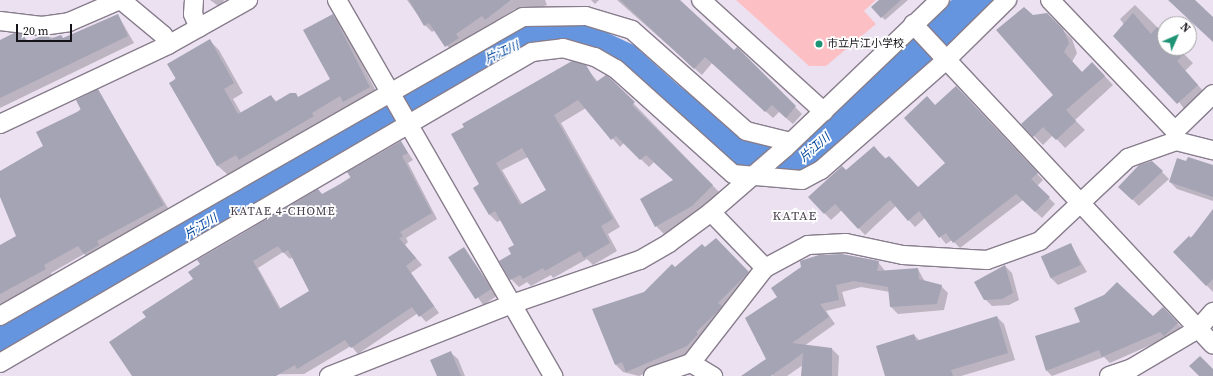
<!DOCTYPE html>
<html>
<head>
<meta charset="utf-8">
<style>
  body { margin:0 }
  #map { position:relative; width:1213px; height:376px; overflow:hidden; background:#ece1f1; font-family:"Source Serif 4","Noto Sans JP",serif }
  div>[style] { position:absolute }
  .green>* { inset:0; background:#fcc0c4 }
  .shadow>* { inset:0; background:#0003; transform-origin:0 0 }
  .river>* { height:34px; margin:-17px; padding:0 17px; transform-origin:17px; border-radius:17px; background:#6495de }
  .building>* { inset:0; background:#a5a4b5; transform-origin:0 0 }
  .roads { filter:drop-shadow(1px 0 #877d8c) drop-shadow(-1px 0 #877d8c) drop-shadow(0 1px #877d8c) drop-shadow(0 -1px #877d8c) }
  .minor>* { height:18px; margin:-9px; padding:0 9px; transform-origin:9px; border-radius:9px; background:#fff }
  .dots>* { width:11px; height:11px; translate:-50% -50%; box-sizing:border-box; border:2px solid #fff; border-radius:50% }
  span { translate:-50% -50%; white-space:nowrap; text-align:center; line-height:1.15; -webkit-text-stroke:3.5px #fff; paint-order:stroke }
  .poi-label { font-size:11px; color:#161318 }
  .left { translate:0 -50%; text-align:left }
  .water-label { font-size:12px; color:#03479b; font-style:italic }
  .neighbourhood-label { font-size:12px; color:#49404d; letter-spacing:1px }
  .quarter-label { font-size:13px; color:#49404d; letter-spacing:1px }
  .north { position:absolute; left:1157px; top:16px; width:40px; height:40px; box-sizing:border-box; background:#fff; border:1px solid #a2a1a3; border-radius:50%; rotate:45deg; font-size:11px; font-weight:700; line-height:16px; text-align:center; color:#161318 }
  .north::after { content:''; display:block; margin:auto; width:14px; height:18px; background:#1f9376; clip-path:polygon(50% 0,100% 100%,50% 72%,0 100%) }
  .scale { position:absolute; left:16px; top:24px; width:56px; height:18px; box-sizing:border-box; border:2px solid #161318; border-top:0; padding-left:5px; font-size:12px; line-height:14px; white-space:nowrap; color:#161318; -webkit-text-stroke:3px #fff; paint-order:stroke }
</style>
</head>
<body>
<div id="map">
  <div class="green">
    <i style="clip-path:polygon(736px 0,876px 0,864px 11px,876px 24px,826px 66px,809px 66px)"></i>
  </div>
  <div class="shadow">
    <i style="clip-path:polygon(210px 0,224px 0,221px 8px)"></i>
    <i style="clip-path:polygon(407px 0,545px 0,547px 5px,520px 14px,515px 9px,463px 41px,465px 45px,453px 53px,435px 30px,432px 32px,425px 25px)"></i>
    <i style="clip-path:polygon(591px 0,599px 0,595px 4px)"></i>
    <i style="clip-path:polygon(617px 0,679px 0,734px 52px,737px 48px,802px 114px,793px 124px,779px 112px,773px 118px,712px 63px,702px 75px)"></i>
    <i style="clip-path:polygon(881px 0,908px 0,885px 20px,872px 7px)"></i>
    <i style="clip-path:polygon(1135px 5px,1165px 35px,1165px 48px,1178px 48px,1193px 63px,1185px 71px,1207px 95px,1187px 113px,1120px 19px)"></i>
    <i style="clip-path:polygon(1046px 14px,1072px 39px,1077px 53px,1072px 62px,1082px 73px,1101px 72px,1113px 85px,1075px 120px,1085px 130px,1065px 148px,1053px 135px,1043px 145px,1034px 136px,1055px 95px,1032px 16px)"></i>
    <i style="clip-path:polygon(118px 15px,134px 43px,0 108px,0 41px,22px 35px,29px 42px,48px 37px,64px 39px)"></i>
    <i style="clip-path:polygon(332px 15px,342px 25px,379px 97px,354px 111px,349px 106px,249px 169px,245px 165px,228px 175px,218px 166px,170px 84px,210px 41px,219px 50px,243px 93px,233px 99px,241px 113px,271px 96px,277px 102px,295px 94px,299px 98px,332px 79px)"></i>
    <i style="clip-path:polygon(evenodd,585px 66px,598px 82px,609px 78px,720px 193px,700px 214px,664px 234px,656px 226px,674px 180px,654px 162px,649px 167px,624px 143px,620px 147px,586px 108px,561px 123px,620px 227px,608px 234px,617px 251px,593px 265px,587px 259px,553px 278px,551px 275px,531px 286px,527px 282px,519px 287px,511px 279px,516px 245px,501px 220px,497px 222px,490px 215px,474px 188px,480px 185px,453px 134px,585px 66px,528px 157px,547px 191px,522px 204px,502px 170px,528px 157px)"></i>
    <i style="clip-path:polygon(98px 91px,171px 213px,92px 261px,84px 254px,51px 273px,53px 277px,0 305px,0 246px,18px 237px,0 192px,0 172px,44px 146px)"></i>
    <i style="clip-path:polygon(963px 94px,1043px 180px,1037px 186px,1055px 204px,1042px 218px,1023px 200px,960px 248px,952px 240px,946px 244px,925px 218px,915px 227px,896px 206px,865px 235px,842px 210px,831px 220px,809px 197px,846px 171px,880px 153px,918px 188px,946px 163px,935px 106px)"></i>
    <i style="clip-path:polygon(evenodd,401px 142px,413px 160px,408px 163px,437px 219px,406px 238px,408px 242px,405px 245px,422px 265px,411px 273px,439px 313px,426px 322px,418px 313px,358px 354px,351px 346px,304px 374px,134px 376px,110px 343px,401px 142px,283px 252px,290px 259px,293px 257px,311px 292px,281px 309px,258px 268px,283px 252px)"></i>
    <i style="clip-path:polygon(1152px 162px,1169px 179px,1139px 206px,1120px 187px)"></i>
    <i style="clip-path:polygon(1213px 168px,1213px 201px,1177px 189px,1170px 182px)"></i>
    <i style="clip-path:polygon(1213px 218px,1213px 292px,1174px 252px)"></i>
    <i style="clip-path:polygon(1071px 245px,1087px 272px,1058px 285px,1051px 278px)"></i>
    <i style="clip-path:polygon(723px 246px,755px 280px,694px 353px,639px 376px,623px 372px,616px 365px,594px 310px,644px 293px,705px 248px)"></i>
    <i style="left:464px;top:248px;width:58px;height:17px;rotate:55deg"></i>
    <i style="clip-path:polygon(842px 255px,878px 262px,885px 271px,918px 269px,925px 282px,941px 286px,948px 293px,944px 310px,898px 314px,891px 307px,890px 292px,861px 287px,842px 292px,846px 306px,826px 311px,835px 324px,804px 346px,832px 349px,839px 356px,838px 376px,802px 376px,803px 365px,787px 376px,773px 376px,763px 362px,768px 359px,756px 340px,760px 330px,802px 267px,801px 262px)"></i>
    <i style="clip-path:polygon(1005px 266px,1012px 273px,1019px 300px,1009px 305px,992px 306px,985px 299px)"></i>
    <i style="clip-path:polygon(1104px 295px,1153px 318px,1170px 315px,1184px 330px,1110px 363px,1104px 357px,1052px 376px,1047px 371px)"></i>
    <i style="clip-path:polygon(997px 317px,1004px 324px,1015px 360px,961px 376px,889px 376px,914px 335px,920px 341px)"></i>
    <i style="clip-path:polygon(451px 353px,458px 359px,465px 376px,438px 376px)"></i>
  </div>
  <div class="river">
    <i style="left:0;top:343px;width:247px;rotate:-30.1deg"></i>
    <i style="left:214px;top:219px;width:204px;rotate:-32.6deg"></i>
    <i style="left:386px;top:109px;width:145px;rotate:-26.2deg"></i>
    <i style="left:516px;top:45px;width:42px;rotate:-11deg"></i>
    <i style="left:557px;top:37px;width:33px;rotate:11deg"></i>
    <i style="left:589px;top:43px;width:40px;rotate:25deg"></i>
    <i style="left:625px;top:60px;width:57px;rotate:42.1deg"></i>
    <i style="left:667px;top:98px;width:91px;rotate:37.4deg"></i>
    <i style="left:739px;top:153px;width:60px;rotate:10.6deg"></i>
    <i style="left:798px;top:164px;width:243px;rotate:-42.5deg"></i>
  </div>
  <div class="building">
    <i style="clip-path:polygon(409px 0,511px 0,485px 20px,482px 16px,456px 34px,459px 38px,445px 47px,429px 23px,424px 26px)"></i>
    <i style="clip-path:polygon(620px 0,680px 0,734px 50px,737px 47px,796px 106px,786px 118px,772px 105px,765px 112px,705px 57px,694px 69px)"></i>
    <i style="clip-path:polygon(879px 0,901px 0,881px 18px,871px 7px)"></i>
    <i style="clip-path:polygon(1168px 0,1195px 0,1213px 17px,1213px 42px)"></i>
    <i style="clip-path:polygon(1024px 7px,1033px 15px,1047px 13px,1063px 29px,1069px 43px,1064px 52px,1082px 72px,1092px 62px,1105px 76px,1066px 110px,1076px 121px,1056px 140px,1043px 127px,1033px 137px,1021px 124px,1053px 95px,996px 30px)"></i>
    <i style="clip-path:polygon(1133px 13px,1151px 34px,1157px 27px,1165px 35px,1165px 48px,1190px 48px,1177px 61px,1198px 85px,1177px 104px,1113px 36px)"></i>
    <i style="clip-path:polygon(118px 14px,128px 36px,0 98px,0 40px,14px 33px,23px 34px,27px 42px,41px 36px,49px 36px,50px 39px,61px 35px,63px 38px)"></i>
    <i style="clip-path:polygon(333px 14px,370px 87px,343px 102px,340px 96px,312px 113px,314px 116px,239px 160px,236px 155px,217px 166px,169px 83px,176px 79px,167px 64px,210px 39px,234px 83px,224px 89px,238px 114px,271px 95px,275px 102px,290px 93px,296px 93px,298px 97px,330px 79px,303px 30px)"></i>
    <i style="clip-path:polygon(evenodd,572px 61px,586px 65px,596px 82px,606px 75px,610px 78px,635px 102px,632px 105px,713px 185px,692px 206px,655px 227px,640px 199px,673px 180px,646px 155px,640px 160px,616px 136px,611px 140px,578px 100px,554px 115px,613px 219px,601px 226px,610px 243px,584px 258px,580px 251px,545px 271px,543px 268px,523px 279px,520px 275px,510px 280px,499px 261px,511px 254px,508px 248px,514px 245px,495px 211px,489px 215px,473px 188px,479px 184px,451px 134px,464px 127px,462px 124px,572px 61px,522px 148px,546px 190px,520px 205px,496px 163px,522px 148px)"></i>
    <i style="clip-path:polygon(956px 86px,1038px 173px,1031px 179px,1050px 197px,1035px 212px,1016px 194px,953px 243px,946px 233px,939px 238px,919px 211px,908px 221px,890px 200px,858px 229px,835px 204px,824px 214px,808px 197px,842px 166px,846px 170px,874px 146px,885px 159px,889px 156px,918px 187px,945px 163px,904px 118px,927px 96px,935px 105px)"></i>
    <i style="clip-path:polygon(98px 89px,164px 205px,97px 241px,99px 245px,84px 254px,78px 246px,44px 265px,46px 269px,0 294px,0 245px,16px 236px,0 197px,0 171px,43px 146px,36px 132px,81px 110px,76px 100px)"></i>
    <i style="clip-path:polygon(evenodd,401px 141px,408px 153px,402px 156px,432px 213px,400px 232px,403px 236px,399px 238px,416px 258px,406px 266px,434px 306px,419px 317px,412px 307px,351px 348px,345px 340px,297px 369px,295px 365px,276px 376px,132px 376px,109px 342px,146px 317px,142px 312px,193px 279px,188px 272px,200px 264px,197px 260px,318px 189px,322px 194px,351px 178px,347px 172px,401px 141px,278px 246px,283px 253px,288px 250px,309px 291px,279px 309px,253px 261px,278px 246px)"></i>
    <i style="clip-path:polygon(1188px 157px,1213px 165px,1213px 197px,1169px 182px,1177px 158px,1186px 161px)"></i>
    <i style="clip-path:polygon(1152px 161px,1163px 171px,1132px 200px,1118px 187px,1139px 165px)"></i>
    <i style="clip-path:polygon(1213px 209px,1213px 279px,1206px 286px,1173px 252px,1189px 236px,1191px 238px)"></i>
    <i style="clip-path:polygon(716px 238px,749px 272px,718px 303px,722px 306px,716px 313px,696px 332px,698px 334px,687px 346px,626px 372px,622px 362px,615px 365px,592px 309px,644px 292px,672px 264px,675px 267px,702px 244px,705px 247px)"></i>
    <i style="left:1071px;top:243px;width:24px;height:33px;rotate:66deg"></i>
    <i style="left:464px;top:247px;width:50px;height:19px;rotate:57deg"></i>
    <i style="clip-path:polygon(842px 254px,879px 261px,877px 271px,918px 268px,919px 279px,942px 285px,937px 304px,890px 307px,888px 287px,854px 281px,836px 285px,839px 300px,820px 304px,829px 317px,792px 343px,832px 348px,832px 376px,801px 376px,803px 353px,771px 376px,741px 376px,766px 359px,745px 318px,777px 297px,771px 288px,801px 267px,800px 261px,819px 255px)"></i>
    <i style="clip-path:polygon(1005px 265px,1013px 293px,1002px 299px,984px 300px,974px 282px)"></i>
    <i style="clip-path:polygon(1117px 282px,1153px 316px,1163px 307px,1178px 323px,1164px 336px,1160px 332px,1102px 357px,1099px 350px,1046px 371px,1035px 336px,1080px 322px,1074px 308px,1104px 295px)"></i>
    <i style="clip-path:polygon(997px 316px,1008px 353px,951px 370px,953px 376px,885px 376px,876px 346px,914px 334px,916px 341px)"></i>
    <i style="clip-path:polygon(451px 351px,461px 376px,437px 376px,430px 360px)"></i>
    <i style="clip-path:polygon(1200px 356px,1213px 369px,1213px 376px,1199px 376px,1189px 366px)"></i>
  </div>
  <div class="roads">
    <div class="minor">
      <i style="left:121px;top:0;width:55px;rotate:39.8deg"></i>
      <i style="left:163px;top:35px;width:11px;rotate:63deg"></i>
      <i style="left:194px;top:0;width:14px;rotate:94deg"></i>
      <i style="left:193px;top:14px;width:15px;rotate:67deg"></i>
      <i style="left:337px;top:0;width:434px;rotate:60.1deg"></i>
      <i style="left:701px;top:0;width:166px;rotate:42.3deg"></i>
      <i style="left:1050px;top:0;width:181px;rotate:46.3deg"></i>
      <i style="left:0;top:21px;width:42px;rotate:6.8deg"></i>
      <i style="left:42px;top:26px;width:27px;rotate:-8deg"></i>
      <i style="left:69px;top:22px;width:56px;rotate:-23.3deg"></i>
      <i style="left:913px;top:24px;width:439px;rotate:46.9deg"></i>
      <i style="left:0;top:124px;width:186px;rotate:-25.2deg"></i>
      <i style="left:168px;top:45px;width:92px;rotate:-29.4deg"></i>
      <i style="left:1176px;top:141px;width:10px;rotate:-96deg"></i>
      <i style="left:1175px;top:131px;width:53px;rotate:-44.2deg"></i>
      <i style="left:711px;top:212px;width:78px;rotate:46deg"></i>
      <i style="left:0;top:316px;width:602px;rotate:-29.76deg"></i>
      <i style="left:523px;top:17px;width:63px;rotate:-0.9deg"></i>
      <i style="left:586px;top:16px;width:48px;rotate:16.9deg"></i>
      <i style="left:632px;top:30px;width:152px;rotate:41.5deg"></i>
      <i style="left:746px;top:131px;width:46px;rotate:13.7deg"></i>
      <i style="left:0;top:363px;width:616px;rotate:-30.31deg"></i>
      <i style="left:532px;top:52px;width:31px;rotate:-7deg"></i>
      <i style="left:563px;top:48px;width:33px;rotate:16deg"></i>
      <i style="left:595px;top:57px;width:24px;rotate:30deg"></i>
      <i style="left:616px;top:69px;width:157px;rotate:41.9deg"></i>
      <i style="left:733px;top:174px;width:69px;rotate:5deg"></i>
      <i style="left:802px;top:180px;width:21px;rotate:-28deg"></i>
      <i style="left:821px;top:170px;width:167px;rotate:-41.3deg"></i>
      <i style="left:946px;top:60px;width:86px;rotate:-44.5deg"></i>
      <i style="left:691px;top:363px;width:26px;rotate:31deg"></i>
      <i style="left:329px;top:376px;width:197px;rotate:-21.5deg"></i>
      <i style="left:512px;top:304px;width:135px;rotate:-19deg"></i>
      <i style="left:640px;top:260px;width:34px;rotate:-30deg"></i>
      <i style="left:669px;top:243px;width:52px;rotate:-36.4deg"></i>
      <i style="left:711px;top:212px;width:99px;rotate:-40.9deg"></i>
      <i style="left:786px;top:147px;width:213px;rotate:-43.7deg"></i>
      <i style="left:653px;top:376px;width:40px;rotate:-18.9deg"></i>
      <i style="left:691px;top:363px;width:120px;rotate:-52.1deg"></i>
      <i style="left:765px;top:268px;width:49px;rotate:-28.1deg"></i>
      <i style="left:808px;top:245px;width:38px;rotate:-3deg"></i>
      <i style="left:846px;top:243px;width:58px;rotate:11.9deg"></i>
      <i style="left:903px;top:255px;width:84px;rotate:3.4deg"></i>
      <i style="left:987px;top:260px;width:56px;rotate:-19.7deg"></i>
      <i style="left:1040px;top:241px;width:121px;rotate:-43.3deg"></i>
      <i style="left:1128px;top:158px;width:51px;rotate:-19.5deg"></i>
      <i style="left:1176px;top:141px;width:38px;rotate:14deg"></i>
      <i style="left:1109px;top:376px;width:24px;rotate:-19deg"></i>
      <i style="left:1132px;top:368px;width:77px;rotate:-30.6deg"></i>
      <i style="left:1198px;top:329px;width:23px;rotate:-49deg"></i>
    </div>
  </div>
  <div class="dots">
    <i style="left:819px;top:44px;background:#1f9376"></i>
  </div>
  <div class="poi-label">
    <span class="left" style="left:827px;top:44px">市立片江小学校</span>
  </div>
  <div class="water-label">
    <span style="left:502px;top:53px;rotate:-24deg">片江川</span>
    <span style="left:815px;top:148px;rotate:-41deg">片江川</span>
    <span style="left:201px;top:227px;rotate:-31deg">片江川</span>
  </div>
  <div class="neighbourhood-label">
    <span style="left:283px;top:212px">KATAE 4-CHOME</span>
  </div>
  <div class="quarter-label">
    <span style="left:795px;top:216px">KATAE</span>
  </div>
  <div class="north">N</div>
  <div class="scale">20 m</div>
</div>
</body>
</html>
